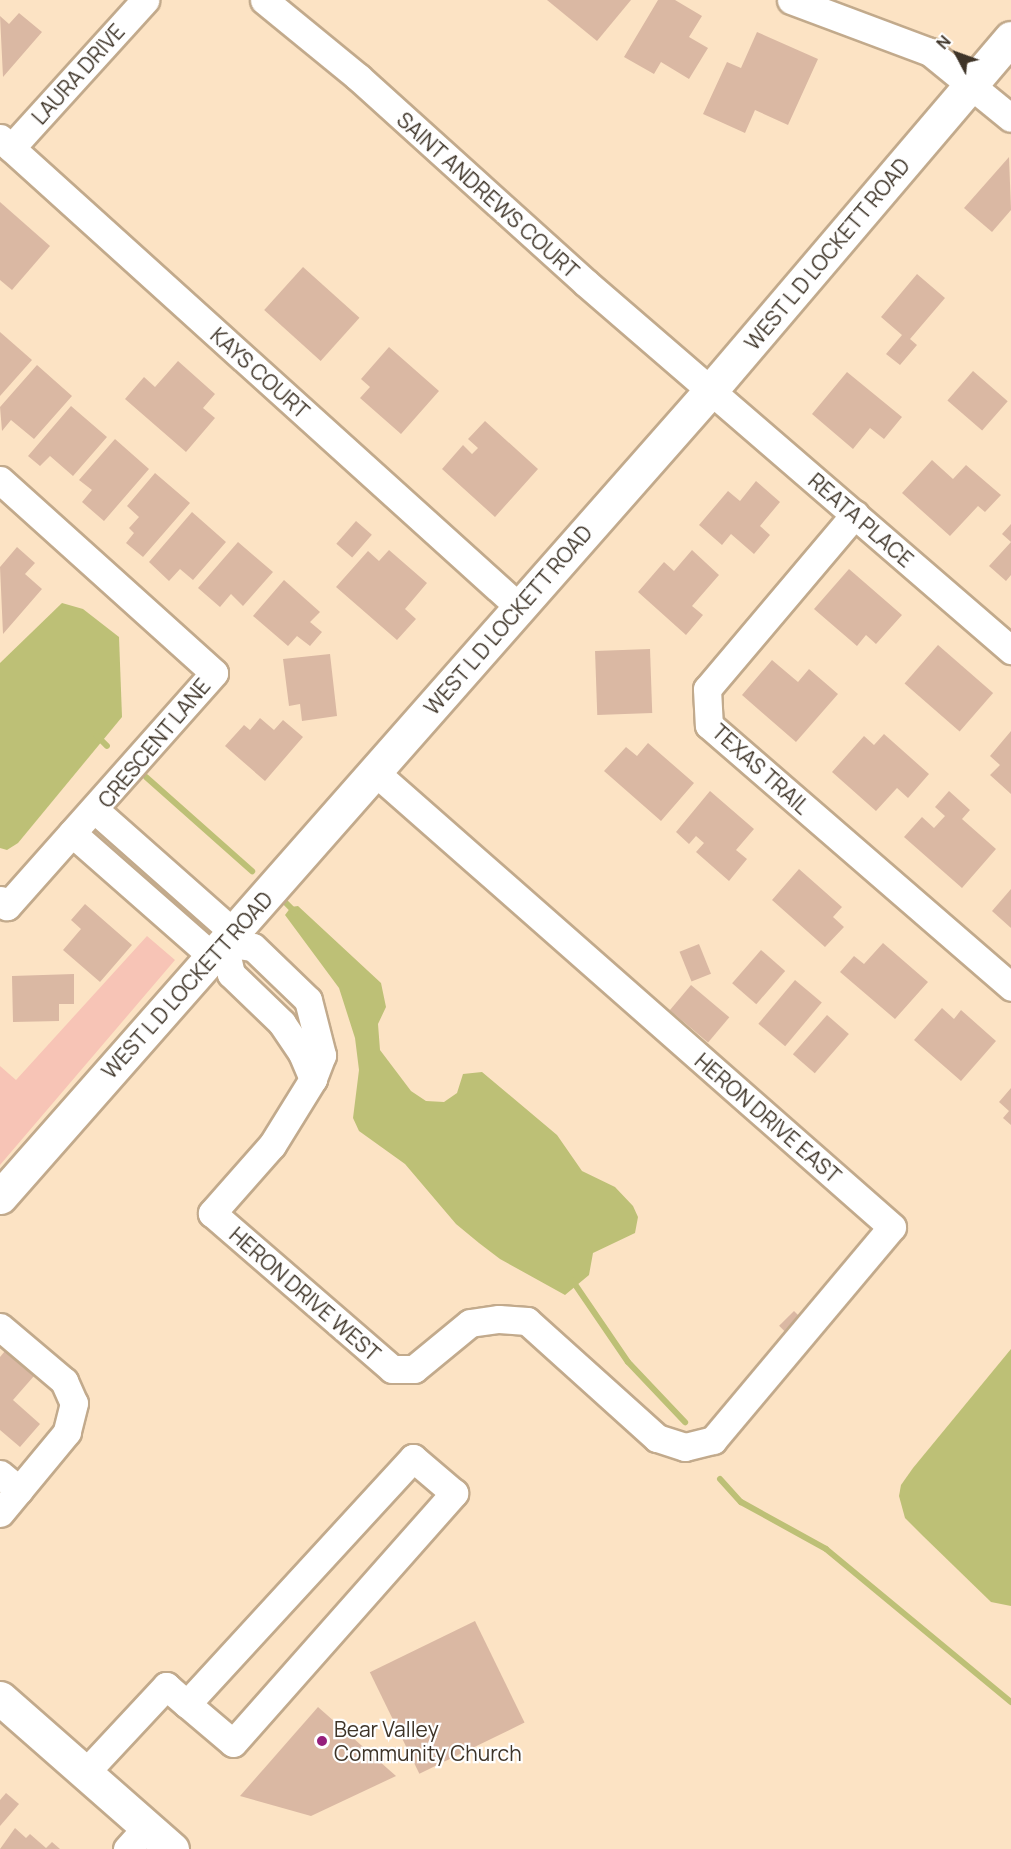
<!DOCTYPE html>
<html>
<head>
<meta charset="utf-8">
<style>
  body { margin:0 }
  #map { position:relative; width:1011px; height:1849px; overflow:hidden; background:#fce3c4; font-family:Manrope,sans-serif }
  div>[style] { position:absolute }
  .green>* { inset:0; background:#f7c4b6 }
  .water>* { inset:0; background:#bdc076 }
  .stream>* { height:6px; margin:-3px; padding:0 3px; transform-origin:3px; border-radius:3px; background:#bdc076 }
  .building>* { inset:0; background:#dab8a3; transform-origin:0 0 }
  .roads { filter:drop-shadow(2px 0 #c2aa8c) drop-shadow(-2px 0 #c2aa8c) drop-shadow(0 2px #c2aa8c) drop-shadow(0 -2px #c2aa8c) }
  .minor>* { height:27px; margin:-13.5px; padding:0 13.5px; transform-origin:13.5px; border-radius:13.5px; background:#fff }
  .major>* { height:33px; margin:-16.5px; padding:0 16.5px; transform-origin:16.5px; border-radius:16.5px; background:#fff }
  .dots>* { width:16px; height:16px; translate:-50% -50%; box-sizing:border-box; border:3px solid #fff; border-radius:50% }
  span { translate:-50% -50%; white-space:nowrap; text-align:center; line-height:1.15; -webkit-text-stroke:4.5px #fff; paint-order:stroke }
  .street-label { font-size:21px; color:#3e3428 }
  .poi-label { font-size:21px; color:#3e3428 }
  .left { translate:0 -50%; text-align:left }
  .north { position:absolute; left:927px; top:24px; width:60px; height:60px; -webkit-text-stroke:4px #fff; paint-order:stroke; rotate:311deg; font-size:16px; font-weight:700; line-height:24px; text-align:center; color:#3e3428 }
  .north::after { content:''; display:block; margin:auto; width:21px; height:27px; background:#3e3428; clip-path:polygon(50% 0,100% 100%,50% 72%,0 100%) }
</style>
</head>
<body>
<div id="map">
  <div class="green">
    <i style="clip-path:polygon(147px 936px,175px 960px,0 1165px,0 1066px,16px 1080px)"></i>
  </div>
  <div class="water">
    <i style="clip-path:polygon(62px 603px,83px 609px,119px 637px,122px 717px,18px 843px,7px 850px,0 848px,0 663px)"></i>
    <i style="clip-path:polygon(298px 906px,381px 983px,386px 1007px,378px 1024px,380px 1050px,411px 1091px,426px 1101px,444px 1102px,457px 1093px,463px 1074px,482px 1072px,557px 1135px,582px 1171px,615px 1187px,633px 1206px,638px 1217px,635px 1233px,593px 1253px,589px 1275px,565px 1295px,500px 1259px,479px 1243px,456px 1224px,405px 1164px,359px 1131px,353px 1118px,359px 1070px,355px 1038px,339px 988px,285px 915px,291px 907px)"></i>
    <i style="clip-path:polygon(1011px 1349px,1011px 1606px,991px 1602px,922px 1535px,905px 1518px,899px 1496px,901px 1485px,913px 1468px)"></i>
  </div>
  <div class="stream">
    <i style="left:97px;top:736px;width:14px;rotate:45deg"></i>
    <i style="left:146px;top:777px;width:142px;rotate:41.6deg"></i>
    <i style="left:283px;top:900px;width:17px;rotate:45deg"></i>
    <i style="left:572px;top:1280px;width:99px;rotate:55.7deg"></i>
    <i style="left:628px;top:1362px;width:83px;rotate:46.5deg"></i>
    <i style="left:720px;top:1479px;width:31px;rotate:48deg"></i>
    <i style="left:741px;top:1502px;width:97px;rotate:28.9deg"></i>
    <i style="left:826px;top:1549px;width:240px;rotate:39.6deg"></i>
  </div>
  <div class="building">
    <i style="clip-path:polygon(547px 0,631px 0,597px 41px)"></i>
    <i style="clip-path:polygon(658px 0,675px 0,702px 16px,689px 37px,708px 48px,689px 79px,661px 62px,654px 74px,624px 57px)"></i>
    <i style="clip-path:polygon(19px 13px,42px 32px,3px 77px,0 16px,9px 24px)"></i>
    <i style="clip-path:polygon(757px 32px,818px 59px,788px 125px,755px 110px,745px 133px,703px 114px,727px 62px,741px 68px)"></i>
    <i style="clip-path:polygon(1009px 157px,1011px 210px,992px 232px,964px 208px)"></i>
    <i style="clip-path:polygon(0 202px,50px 246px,12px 290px,0 280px)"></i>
    <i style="left:303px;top:267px;width:76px;height:58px;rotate:42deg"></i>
    <i style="clip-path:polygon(917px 274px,945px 298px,910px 339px,917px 345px,900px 365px,886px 354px,902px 335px,881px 317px)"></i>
    <i style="clip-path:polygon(0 332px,32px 360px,0 396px)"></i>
    <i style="clip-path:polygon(389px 347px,439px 391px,401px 434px,360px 398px,370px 387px,361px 379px)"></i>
    <i style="clip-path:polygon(178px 361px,215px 394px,203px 408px,215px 418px,186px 452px,125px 399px,144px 377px,155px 387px)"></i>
    <i style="clip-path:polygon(37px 365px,72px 396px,34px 439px,11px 420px,2px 431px,0 407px)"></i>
    <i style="left:973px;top:371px;width:46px;height:39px;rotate:41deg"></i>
    <i style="clip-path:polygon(847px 372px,902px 417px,884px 439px,870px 428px,853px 449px,812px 414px)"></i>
    <i style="clip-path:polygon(71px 406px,107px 437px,73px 476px,50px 456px,40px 466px,28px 456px)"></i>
    <i style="clip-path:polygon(485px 421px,538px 469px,495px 517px,442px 469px,463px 445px,472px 454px,478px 448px,468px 439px)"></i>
    <i style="clip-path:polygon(115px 439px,149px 469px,104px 521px,82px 502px,92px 490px,79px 480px)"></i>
    <i style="clip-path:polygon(932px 460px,953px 479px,966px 465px,1001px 495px,985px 512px,978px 506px,950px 536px,902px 493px)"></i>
    <i style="clip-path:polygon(155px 473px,190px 503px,143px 557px,126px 543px,134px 533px,129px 528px,139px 517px,127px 506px)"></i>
    <i style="clip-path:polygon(756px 481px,780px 502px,760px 526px,770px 535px,754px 554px,731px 534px,722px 545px,699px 525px,728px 491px,740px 501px)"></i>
    <i style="clip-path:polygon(192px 512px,226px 542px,193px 580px,180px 569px,169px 581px,149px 562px)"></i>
    <i style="left:356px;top:521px;width:21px;height:30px;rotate:41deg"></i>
    <i style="clip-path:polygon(1011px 524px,1011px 575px,1006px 581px,989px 566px,1011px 542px,1002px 534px)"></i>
    <i style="clip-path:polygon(238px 542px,273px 572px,243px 606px,231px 594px,220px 607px,198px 588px)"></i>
    <i style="clip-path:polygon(17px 547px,35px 563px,25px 574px,42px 589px,3px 634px,0 567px)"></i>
    <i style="clip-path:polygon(389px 550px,427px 583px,405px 609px,416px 619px,397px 640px,336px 587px,368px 551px,379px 561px)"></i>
    <i style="clip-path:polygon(692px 550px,719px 575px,692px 606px,703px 615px,686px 635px,638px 592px,664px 562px,674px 571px)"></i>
    <i style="clip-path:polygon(849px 569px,902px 615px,876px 644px,866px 635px,857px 646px,814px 609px)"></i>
    <i style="clip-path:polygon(284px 580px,320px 612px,310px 622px,322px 632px,310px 646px,297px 636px,288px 646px,253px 616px)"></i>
    <i style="left:938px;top:645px;width:73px;height:51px;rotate:41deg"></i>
    <i style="left:650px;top:649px;width:64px;height:55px;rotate:88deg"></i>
    <i style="clip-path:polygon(330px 654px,337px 716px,302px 721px,300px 704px,289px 706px,283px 659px)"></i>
    <i style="clip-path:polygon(772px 660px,798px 682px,809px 669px,838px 694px,796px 742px,742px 695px)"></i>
    <i style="clip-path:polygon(260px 718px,274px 730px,283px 720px,303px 737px,265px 781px,225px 746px,244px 725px,250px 730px)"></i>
    <i style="clip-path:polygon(1011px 731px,1011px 794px,990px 775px,1000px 765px,990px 756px)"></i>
    <i style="clip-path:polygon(884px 734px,929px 774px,908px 798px,897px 788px,876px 811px,832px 772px,864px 736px,874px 745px)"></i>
    <i style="clip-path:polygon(648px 743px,694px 783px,661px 821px,604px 771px,626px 747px,637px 756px)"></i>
    <i style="clip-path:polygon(710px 791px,754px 829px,736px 850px,747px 859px,729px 881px,696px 852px,704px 843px,696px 836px,689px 844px,676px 832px)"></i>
    <i style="clip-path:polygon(949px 791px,970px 810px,962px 819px,996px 849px,962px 888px,904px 837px,922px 817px,934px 828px,945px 816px,935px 807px)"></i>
    <i style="clip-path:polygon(799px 869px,842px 907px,833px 917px,844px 927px,825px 947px,772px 900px)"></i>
    <i style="clip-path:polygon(1011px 889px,1011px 928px,992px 911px)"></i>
    <i style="clip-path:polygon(85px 904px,132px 945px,100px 982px,63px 950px,81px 929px,71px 920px)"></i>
    <i style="clip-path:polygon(883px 943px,928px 982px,895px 1019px,840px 972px,854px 956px,864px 964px)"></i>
    <i style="left:699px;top:944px;width:32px;height:21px;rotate:68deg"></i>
    <i style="left:761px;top:950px;width:32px;height:44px;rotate:41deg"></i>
    <i style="clip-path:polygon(74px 974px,74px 1004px,59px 1004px,59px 1021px,13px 1022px,12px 976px)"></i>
    <i style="left:795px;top:980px;width:35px;height:57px;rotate:40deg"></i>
    <i style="left:691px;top:985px;width:50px;height:33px;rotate:40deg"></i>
    <i style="clip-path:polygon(942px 1008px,954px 1019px,961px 1010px,996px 1041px,961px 1081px,914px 1040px)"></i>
    <i style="left:827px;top:1015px;width:29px;height:52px;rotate:41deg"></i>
    <i style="clip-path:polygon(1011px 1088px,1011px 1125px,1003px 1118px,1009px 1111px,999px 1102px)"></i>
    <i style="left:794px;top:1311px;width:13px;height:21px;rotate:45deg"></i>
    <i style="clip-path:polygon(5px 1351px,34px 1376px,13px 1400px,40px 1424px,20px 1447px,0 1430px,0 1357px)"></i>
    <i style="left:475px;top:1621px;width:113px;height:117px;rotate:64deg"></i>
    <i style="clip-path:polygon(318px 1707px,396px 1776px,311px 1816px,240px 1796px)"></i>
    <i style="clip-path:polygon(6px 1793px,19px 1804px,0 1826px,0 1800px)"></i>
    <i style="clip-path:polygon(15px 1828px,26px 1838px,30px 1834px,46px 1848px,52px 1842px,60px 1849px,0 1849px)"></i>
  </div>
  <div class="roads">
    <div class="minor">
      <i style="left:264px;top:0;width:122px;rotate:39.3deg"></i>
      <i style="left:358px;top:77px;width:307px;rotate:42.1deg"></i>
      <i style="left:586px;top:283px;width:562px;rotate:40.81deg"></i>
      <i style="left:791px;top:0;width:148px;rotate:20.5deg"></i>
      <i style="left:930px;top:52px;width:104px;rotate:39.2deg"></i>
      <i style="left:0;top:138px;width:700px;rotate:42.1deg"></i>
      <i style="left:11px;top:148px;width:200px;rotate:-47.8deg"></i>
      <i style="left:0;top:480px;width:288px;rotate:42deg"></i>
      <i style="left:214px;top:673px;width:312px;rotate:131.6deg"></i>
      <i style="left:7px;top:906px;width:9px;rotate:-139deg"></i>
      <i style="left:855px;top:514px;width:229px;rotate:130.2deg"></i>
      <i style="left:707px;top:689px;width:36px;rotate:87deg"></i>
      <i style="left:709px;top:725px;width:400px;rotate:40.9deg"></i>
      <i style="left:94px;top:809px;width:186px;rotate:41.5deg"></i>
      <i style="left:72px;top:833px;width:186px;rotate:41.3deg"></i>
      <i style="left:313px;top:1079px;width:28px;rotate:-113deg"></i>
      <i style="left:302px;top:1053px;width:36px;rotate:-124deg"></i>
      <i style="left:282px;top:1023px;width:71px;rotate:-136.1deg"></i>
      <i style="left:231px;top:974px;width:32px;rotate:-103deg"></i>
      <i style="left:224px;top:943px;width:29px;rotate:8deg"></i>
      <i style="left:253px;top:947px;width:76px;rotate:43.9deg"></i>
      <i style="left:308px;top:1000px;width:57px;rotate:75.7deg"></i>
      <i style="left:322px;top:1055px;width:26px;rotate:111deg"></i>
      <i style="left:313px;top:1079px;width:78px;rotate:121.8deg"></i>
      <i style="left:272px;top:1145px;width:91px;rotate:131.4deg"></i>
      <i style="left:212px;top:1213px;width:238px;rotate:40.9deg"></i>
      <i style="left:392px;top:1369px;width:22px"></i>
      <i style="left:414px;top:1369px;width:72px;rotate:-39.4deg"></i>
      <i style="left:470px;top:1323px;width:29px;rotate:-8deg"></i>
      <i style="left:499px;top:1319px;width:28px;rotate:4deg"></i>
      <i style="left:527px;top:1321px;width:175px;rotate:42deg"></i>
      <i style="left:657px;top:1438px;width:29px;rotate:18deg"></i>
      <i style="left:685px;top:1447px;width:29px;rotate:-14deg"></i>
      <i style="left:713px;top:1440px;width:278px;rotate:-50deg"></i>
      <i style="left:892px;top:1227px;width:689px;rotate:-138.65deg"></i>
      <i style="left:0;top:1327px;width:84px;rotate:40.2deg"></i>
      <i style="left:64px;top:1381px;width:24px;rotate:66deg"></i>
      <i style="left:74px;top:1403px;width:30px;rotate:104deg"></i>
      <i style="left:67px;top:1432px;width:105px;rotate:129.6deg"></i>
      <i style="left:0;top:1474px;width:25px;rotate:40deg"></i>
      <i style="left:85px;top:1773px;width:119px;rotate:-47deg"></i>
      <i style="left:166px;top:1686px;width:28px;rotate:41deg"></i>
      <i style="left:187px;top:1704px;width:60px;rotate:40.3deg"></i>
      <i style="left:233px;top:1743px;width:334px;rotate:-48.5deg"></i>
      <i style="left:454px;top:1493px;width:54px;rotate:-139.5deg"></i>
      <i style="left:413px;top:1458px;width:334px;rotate:132.6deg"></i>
      <i style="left:127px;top:1849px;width:30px;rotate:-48deg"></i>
    </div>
    <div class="major">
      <i style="left:0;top:1197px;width:1076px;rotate:-48.62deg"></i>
      <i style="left:711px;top:390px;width:462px;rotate:-49.6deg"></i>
      <i style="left:0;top:1698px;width:229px;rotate:41.3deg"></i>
    </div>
  </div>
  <div class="dots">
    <i style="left:322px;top:1741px;background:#951f7c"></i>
  </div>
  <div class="street-label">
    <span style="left:78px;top:74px;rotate:-48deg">LAURA DRIVE</span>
    <span style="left:488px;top:195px;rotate:42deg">SAINT ANDREWS COURT</span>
    <span style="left:827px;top:254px;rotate:-50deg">WEST L D LOCKETT ROAD</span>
    <span style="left:260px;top:373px;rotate:42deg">KAYS COURT</span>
    <span style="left:861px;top:520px;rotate:41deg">REATA PLACE</span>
    <span style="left:508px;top:620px;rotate:-49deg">WEST L D LOCKETT ROAD</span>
    <span style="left:154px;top:743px;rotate:-50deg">CRESCENT LANE</span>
    <span style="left:761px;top:769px;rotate:42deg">TEXAS TRAIL</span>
    <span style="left:187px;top:985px;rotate:-48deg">WEST L D LOCKETT ROAD</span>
    <span style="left:768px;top:1118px;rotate:41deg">HERON DRIVE EAST</span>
    <span style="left:305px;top:1294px;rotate:41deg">HERON DRIVE WEST</span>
  </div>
  <div class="poi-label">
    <span class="left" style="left:334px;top:1741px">Bear Valley<br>Community Church</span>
  </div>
  <div class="north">N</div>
</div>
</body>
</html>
